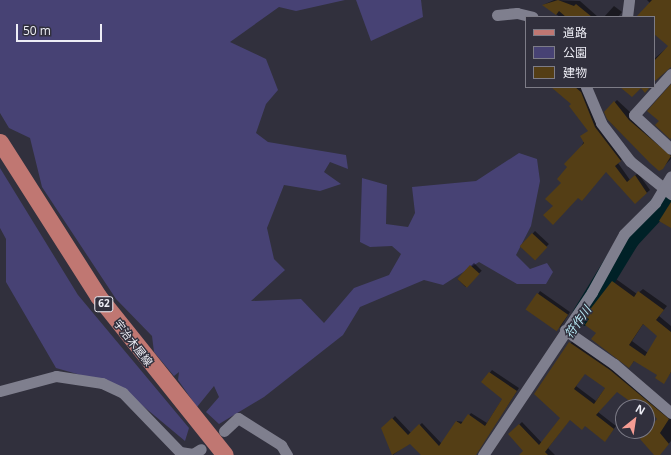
<!DOCTYPE html>
<html>
<head>
<meta charset="utf-8">
<style>
  body { margin:0 }
  #map { position:relative; width:671px; height:455px; overflow:hidden; background:#31303d; font-family:"Open Sans","Noto Sans JP",sans-serif }
  div>[style] { position:absolute }
  .green>* { inset:0; background:#474274 }
  .shadow>* { inset:0; background:#0007; transform-origin:0 0 }
  .river>* { height:21px; margin:-10.5px; padding:0 10.5px; transform-origin:10.5px; border-radius:10.5px; background:#002127 }
  .building>* { inset:0; background:#543e15; transform-origin:0 0 }
  .street>* { height:11px; margin:-5.5px; padding:0 5.5px; transform-origin:5.5px; border-radius:5.5px; background:#7f7f8e }
  .primary>* { height:17px; margin:-8.5px; padding:0 8.5px; transform-origin:8.5px; border-radius:8.5px; background:#c07772 }
  span { translate:-50% -50%; white-space:nowrap; text-align:center; line-height:1.15; -webkit-text-stroke:3px #31303d; paint-order:stroke }
  .shield-label span { padding:1px 3px; background:#31303d; border:1px solid; border-radius:3px; -webkit-text-stroke-width:0 }
  .shield-label { font-size:10px; color:#eeeef6; font-weight:700 }
  .street-label { font-size:11px; color:#eeeef6 }
  .water-label { font-size:12px; color:#baedf8; font-style:italic }
  .legend { position:absolute; left:525px; top:16px; width:130px; height:72px; box-sizing:border-box; background:#31303d; border:1px solid #7d7c87; margin:0; padding:5px 7px; list-style:none; font-size:12px; color:#eeeef6 }
  .legend li { display:flex; align-items:center; gap:8px; height:20px }
  .legend b { width:20px; border:1px solid #7d7c87 }
  .north { position:absolute; left:615px; top:399px; width:40px; height:40px; box-sizing:border-box; background:#31303d; border:1px solid #7d7c87; border-radius:50%; rotate:30deg; font-size:11px; font-weight:700; line-height:16px; text-align:center; color:#eeeef6 }
  .north::after { content:''; display:block; margin:auto; width:14px; height:18px; background:#f59c93; clip-path:polygon(50% 0,100% 100%,50% 72%,0 100%) }
  .scale { position:absolute; left:16px; top:24px; width:86px; height:18px; box-sizing:border-box; border:2px solid #eeeef6; border-top:0; padding-left:5px; font-size:12px; line-height:14px; white-space:nowrap; color:#eeeef6; -webkit-text-stroke:3px #31303d; paint-order:stroke }
</style>
</head>
<body>
<div id="map">
  <div class="green">
    <i style="clip-path:polygon(0 0,345px 0,296px 11px,279px 7px,230px 42px,266px 59px,278px 90px,266px 104px,256px 133px,268px 142px,346px 155px,348px 169px,330px 162px,324px 172px,341px 184px,320px 191px,284px 185px,267px 228px,274px 259px,285px 270px,251px 301px,301px 299px,324px 323px,354px 288px,389px 275px,401px 254px,392px 246px,370px 247px,360px 242px,362px 178px,387px 185px,386px 224px,408px 227px,415px 213px,412px 187px,476px 181px,519px 153px,537px 159px,540px 181px,531px 226px,516px 255px,530px 269px,547px 263px,553px 272px,546px 284px,517px 284px,479px 262px,443px 285px,424px 280px,360px 307px,343px 335px,264px 397px,219px 424px,206px 412px,219px 397px,214px 386px,197px 407px,178px 380px,179px 372px,174px 376px,154px 352px,152px 336px,116px 299px,42px 187px,30px 138px,9px 128px,0 113px)"></i>
    <i style="clip-path:polygon(356px 0,421px 0,423px 17px,371px 41px)"></i>
    <i style="clip-path:polygon(0 168px,78px 295px,189px 428px,185px 441px,119px 386px,56px 368px,6px 282px,6px 239px,0 228px)"></i>
  </div>
  <div class="shadow">
    <i style="clip-path:polygon(554px 0,580px 1px,598px 17px,560px 17px,543px 5px)"></i>
    <i style="clip-path:polygon(647px 0,671px 0,671px 66px,654px 82px,654px 59px,669px 46px,654px 33px,654px 17px,643px 17px,650px 3px)"></i>
    <i style="clip-path:polygon(614px 6px,622px 12px,618px 17px,604px 17px)"></i>
    <i style="clip-path:polygon(557px 87px,581px 87px,624px 157px,618px 163px,630px 180px,638px 173px,650px 190px,635px 203px,606px 171px,578px 197px,554px 206px,589px 130px,573px 104px)"></i>
    <i style="clip-path:polygon(617px 100px,671px 150px,671px 159px,662px 168px,659px 170px,612px 124px,605px 112px)"></i>
    <i style="left:535px;top:231px;width:19px;height:21px;rotate:43deg"></i>
    <i style="left:474px;top:263px;width:11px;height:23px;rotate:45deg"></i>
    <i style="clip-path:polygon(evenodd,616px 279px,637px 294px,643px 289px,667px 306px,659px 316px,671px 326px,671px 372px,664px 382px,658px 374px,635px 360px,629px 367px,597px 332px,616px 279px,643px 324px,659px 336px,648px 353px,632px 341px,643px 324px)"></i>
    <i style="clip-path:polygon(540px 291px,570px 312px,560px 328px,538px 294px)"></i>
    <i style="clip-path:polygon(evenodd,573px 340px,612px 367px,671px 417px,671px 441px,659px 455px,658px 418px,647px 407px,641px 407px,617px 391px,598px 412px,616px 426px,605px 441px,585px 425px,570px 419px,548px 448px,555px 455px,529px 455px,509px 434px,522px 422px,542px 443px,561px 418px,535px 393px,573px 340px,585px 373px,606px 387px,596px 401px,576px 386px,585px 373px)"></i>
    <i style="clip-path:polygon(492px 370px,519px 388px,475px 455px,423px 455px,410px 442px,393px 455px,383px 428px,395px 416px,411px 433px,422px 423px,442px 444px,457px 421px,464px 422px,471px 413px,487px 423px,503px 398px,482px 382px)"></i>
  </div>
  <div class="river">
    <i style="left:582px;top:315px;width:90px;rotate:-58.6deg"></i>
    <i style="left:629px;top:238px;width:62px;rotate:-47deg"></i>
  </div>
  <div class="building">
    <i style="clip-path:polygon(558px 0,574px 6px,576px 4px,592px 17px,566px 17px,559px 11px,556px 15px,542px 5px)"></i>
    <i style="clip-path:polygon(652px 0,671px 0,671px 67px,654px 82px,654px 61px,668px 46px,654px 34px,654px 17px,636px 17px)"></i>
    <i style="clip-path:polygon(671px 84px,671px 138px,670px 139px,655px 125px,659px 121px,647px 111px)"></i>
    <i style="clip-path:polygon(551px 87px,575px 87px,581px 92px,595px 127px,621px 161px,615px 166px,627px 182px,635px 175px,647px 193px,635px 204px,606px 172px,582px 201px,578px 198px,553px 225px,543px 215px,553px 206px,545px 199px,561px 183px,557px 179px,567px 167px,564px 164px,584px 143px,580px 136px,588px 131px,569px 106px,571px 104px)"></i>
    <i style="clip-path:polygon(620px 87px,650px 87px,645px 93px,641px 88px,632px 97px)"></i>
    <i style="clip-path:polygon(614px 101px,629px 120px,671px 156px,663px 169px,659px 171px,650px 163px,607px 119px,604px 112px)"></i>
    <i style="clip-path:polygon(671px 202px,671px 228px,659px 221px)"></i>
    <i style="left:532px;top:233px;width:21px;height:18px;rotate:43deg"></i>
    <i style="left:470px;top:265px;width:13px;height:19px;rotate:42deg"></i>
    <i style="clip-path:polygon(evenodd,612px 281px,634px 297px,638px 291px,664px 310px,656px 320px,671px 332px,671px 372px,664px 384px,655px 378px,657px 375px,634px 361px,629px 368px,591px 339px,596px 333px,585px 325px,589px 319px,585px 316px,612px 281px,643px 324px,657px 336px,645px 356px,629px 345px,643px 324px)"></i>
    <i style="left:537px;top:293px;width:38px;height:20px;rotate:35deg"></i>
    <i style="clip-path:polygon(evenodd,569px 342px,610px 370px,669px 419px,660px 433px,669px 444px,660px 455px,654px 455px,640px 439px,657px 419px,647px 407px,638px 407px,617px 392px,596px 415px,614px 429px,605px 442px,585px 426px,582px 430px,570px 420px,545px 452px,548px 455px,519px 455px,523px 451px,508px 434px,519px 424px,539px 445px,560px 418px,534px 394px,569px 342px,585px 374px,605px 388px,594px 404px,574px 389px,585px 374px)"></i>
    <i style="clip-path:polygon(489px 372px,517px 391px,476px 455px,421px 455px,410px 444px,392px 455px,381px 428px,392px 418px,408px 435px,419px 424px,439px 446px,456px 421px,461px 424px,468px 414px,485px 426px,502px 399px,481px 382px)"></i>
  </div>
  <div class="street">
    <i style="left:497px;top:15px;width:20px;rotate:-6deg"></i>
    <i style="left:517px;top:13px;width:16px;rotate:14deg"></i>
    <i style="left:627px;top:17px;width:17px;rotate:-83deg"></i>
    <i style="left:671px;top:74px;width:55px;rotate:132.1deg"></i>
    <i style="left:634px;top:115px;width:50px;rotate:42.6deg"></i>
    <i style="left:586px;top:87px;width:39px;rotate:67deg"></i>
    <i style="left:601px;top:123px;width:48px;rotate:52.7deg"></i>
    <i style="left:630px;top:161px;width:53px;rotate:38.8deg"></i>
    <i style="left:565px;top:330px;width:60px;rotate:34.8deg"></i>
    <i style="left:614px;top:364px;width:75px;rotate:40.7deg"></i>
    <i style="left:0;top:391px;width:58px;rotate:-15deg"></i>
    <i style="left:56px;top:376px;width:47px;rotate:8.7deg"></i>
    <i style="left:102px;top:383px;width:23px;rotate:25deg"></i>
    <i style="left:123px;top:393px;width:82px;rotate:46deg"></i>
    <i style="left:180px;top:452px;width:13px;rotate:9deg"></i>
    <i style="left:193px;top:454px;width:9px;rotate:-32deg"></i>
    <i style="left:224px;top:431px;width:19px;rotate:-43deg"></i>
    <i style="left:238px;top:418px;width:51px;rotate:32.1deg"></i>
    <i style="left:281px;top:445px;width:12px;rotate:59deg"></i>
    <i style="left:483px;top:455px;width:196px;rotate:-56.2deg"></i>
    <i style="left:592px;top:292px;width:66px;rotate:-61.1deg"></i>
    <i style="left:624px;top:234px;width:44px;rotate:-45deg"></i>
    <i style="left:655px;top:203px;width:31px;rotate:-59deg"></i>
  </div>
  <div class="primary">
    <i style="left:0;top:142px;width:183px;rotate:57.5deg"></i>
    <i style="left:98px;top:296px;width:203px;rotate:51.4deg"></i>
  </div>
  <div class="shield-label">
    <span style="left:104px;top:304px">62</span>
  </div>
  <div class="street-label">
    <span style="left:133px;top:343px;rotate:52deg">宇治木屋線</span>
  </div>
  <div class="water-label">
    <span style="left:578px;top:322px;rotate:-55deg">符作川</span>
  </div>
  <ul class="legend">
  <li><b style="height:5px;background:#c07772"></b>道路</li>
  <li><b style="height:11px;background:#474274"></b>公園</li>
  <li><b style="height:11px;background:#543e15"></b>建物</li>
  </ul>
  <div class="north">N</div>
  <div class="scale">50 m</div>
</div>
</body>
</html>
